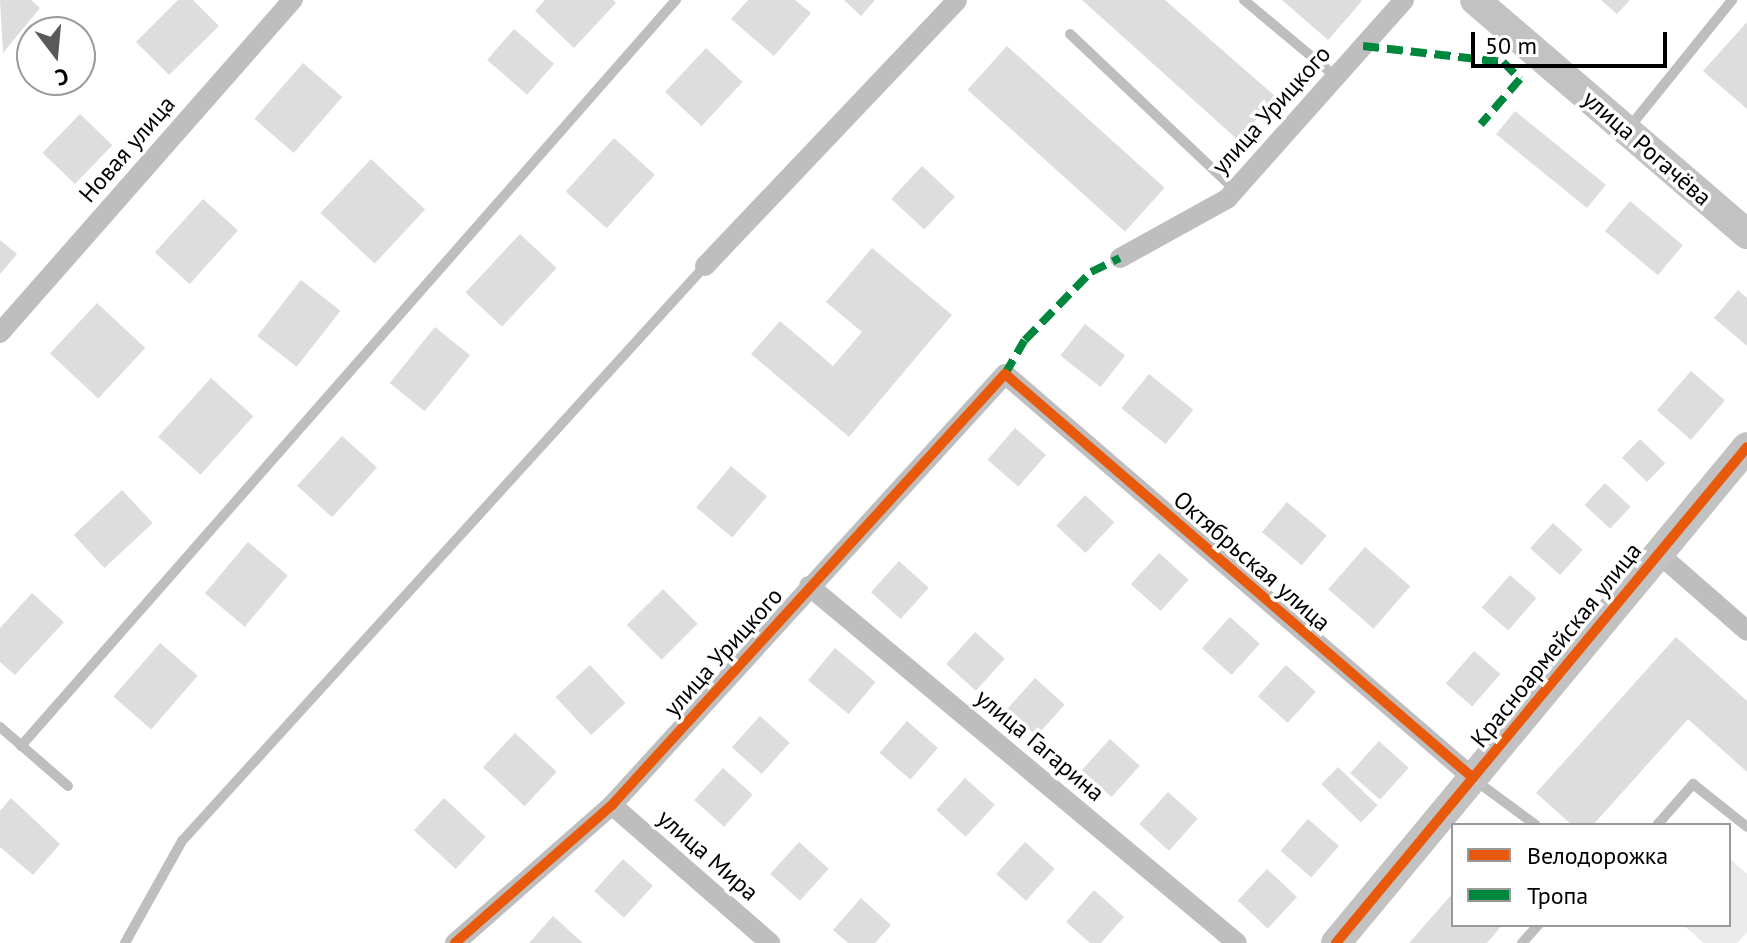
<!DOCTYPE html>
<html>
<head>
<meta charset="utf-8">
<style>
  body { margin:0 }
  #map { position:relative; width:1747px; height:943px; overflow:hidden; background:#fff; font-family:"PT Sans",sans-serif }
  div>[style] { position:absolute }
  .green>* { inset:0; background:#eaeaea }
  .building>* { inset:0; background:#ddd; transform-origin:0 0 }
  .lane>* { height:10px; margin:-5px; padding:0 5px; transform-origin:5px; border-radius:5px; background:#bebebe }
  .street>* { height:20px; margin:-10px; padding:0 10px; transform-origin:10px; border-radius:10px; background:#bebebe }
  .secondary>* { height:30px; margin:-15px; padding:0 15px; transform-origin:15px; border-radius:15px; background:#c2c2c2 }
  .quiet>* { height:8px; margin-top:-4px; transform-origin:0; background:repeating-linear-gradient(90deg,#00873e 0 16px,transparent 0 24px) }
  .cycleway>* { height:10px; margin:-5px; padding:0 5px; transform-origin:5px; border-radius:5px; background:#e8590c }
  span { translate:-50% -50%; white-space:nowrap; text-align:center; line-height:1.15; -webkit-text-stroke:7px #fff; paint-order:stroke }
  .street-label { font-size:24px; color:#000 }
  .legend { position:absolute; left:1451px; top:823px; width:280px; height:104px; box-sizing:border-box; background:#fff; border:2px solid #999; margin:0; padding:10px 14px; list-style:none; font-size:24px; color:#000 }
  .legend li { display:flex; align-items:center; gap:16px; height:40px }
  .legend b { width:40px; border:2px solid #999 }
  .north { position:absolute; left:16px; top:16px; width:80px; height:80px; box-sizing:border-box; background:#fff; border:2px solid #999; border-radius:50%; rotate:164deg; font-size:22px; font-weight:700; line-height:32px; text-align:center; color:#000 }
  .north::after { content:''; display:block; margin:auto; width:28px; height:36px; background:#595959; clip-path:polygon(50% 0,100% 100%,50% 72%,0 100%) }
  .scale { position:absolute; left:1471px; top:32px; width:196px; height:36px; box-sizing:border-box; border:4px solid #000; border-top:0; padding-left:10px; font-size:24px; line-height:28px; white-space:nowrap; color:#000; -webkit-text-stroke:6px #fff; paint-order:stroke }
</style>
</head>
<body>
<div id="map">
  <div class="green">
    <i style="clip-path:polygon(1729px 858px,1747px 874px,1747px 932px,1737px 943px,1704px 943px,1683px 925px,1729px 925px)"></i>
  </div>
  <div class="building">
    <i style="clip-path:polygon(0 0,31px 0,40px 8px,3px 53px)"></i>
    <i style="clip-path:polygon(178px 0,193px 0,219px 26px,169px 75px,136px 42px)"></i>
    <i style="clip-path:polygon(545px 0,613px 0,616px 3px,574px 48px,535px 11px)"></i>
    <i style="clip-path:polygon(748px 0,795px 0,811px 13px,774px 56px,731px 19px)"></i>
    <i style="clip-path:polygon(844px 0,875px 0,861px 16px)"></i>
    <i style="clip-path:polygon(1082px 0,1165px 0,1276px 97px,1238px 140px)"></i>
    <i style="clip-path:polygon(1282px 0,1360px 0,1362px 1px,1328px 40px)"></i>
    <i style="clip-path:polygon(1601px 0,1630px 0,1617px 14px)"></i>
    <i style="clip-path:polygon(1747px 22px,1747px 109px,1703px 71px)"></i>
    <i style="left:514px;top:29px;width:53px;height:41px;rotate:41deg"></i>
    <i style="left:1007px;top:46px;width:212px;height:59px;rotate:42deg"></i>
    <i style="left:706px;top:48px;width:50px;height:60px;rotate:43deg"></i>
    <i style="left:303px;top:63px;width:52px;height:74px;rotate:41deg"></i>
    <i style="left:1515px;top:111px;width:117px;height:30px;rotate:39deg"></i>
    <i style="left:80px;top:114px;width:45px;height:54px;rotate:44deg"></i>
    <i style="left:614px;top:138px;width:55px;height:72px;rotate:42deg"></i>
    <i style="left:371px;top:159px;width:74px;height:74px;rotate:43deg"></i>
    <i style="left:922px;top:166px;width:45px;height:45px;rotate:43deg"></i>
    <i style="left:203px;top:199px;width:47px;height:72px;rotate:42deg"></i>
    <i style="left:1630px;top:201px;width:69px;height:39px;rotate:40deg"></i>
    <i style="left:520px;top:234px;width:50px;height:80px;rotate:43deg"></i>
    <i style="clip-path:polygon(0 240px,17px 254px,0 274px)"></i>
    <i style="clip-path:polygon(872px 248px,952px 315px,849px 437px,751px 354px,780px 321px,833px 366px,862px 332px,826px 302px)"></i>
    <i style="left:301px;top:280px;width:50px;height:71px;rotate:38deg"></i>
    <i style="clip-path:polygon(1738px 290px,1747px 298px,1747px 346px,1714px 318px)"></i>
    <i style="left:97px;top:303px;width:66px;height:69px;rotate:43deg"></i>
    <i style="left:1085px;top:324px;width:51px;height:40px;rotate:38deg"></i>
    <i style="left:435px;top:327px;width:45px;height:72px;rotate:39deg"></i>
    <i style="left:1691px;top:371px;width:45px;height:52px;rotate:41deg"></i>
    <i style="left:1149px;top:374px;width:57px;height:44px;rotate:39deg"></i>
    <i style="left:211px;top:378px;width:57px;height:79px;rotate:42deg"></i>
    <i style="left:1015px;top:428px;width:41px;height:42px;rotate:41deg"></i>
    <i style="left:342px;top:436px;width:47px;height:67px;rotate:42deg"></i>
    <i style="left:1640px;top:439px;width:35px;height:26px;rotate:44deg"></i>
    <i style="left:731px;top:466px;width:47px;height:54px;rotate:40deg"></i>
    <i style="left:1605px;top:483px;width:35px;height:30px;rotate:43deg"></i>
    <i style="left:122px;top:490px;width:45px;height:66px;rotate:47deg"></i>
    <i style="left:1085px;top:495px;width:40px;height:42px;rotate:43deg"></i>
    <i style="left:1287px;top:502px;width:52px;height:39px;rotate:40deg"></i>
    <i style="left:1553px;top:523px;width:40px;height:34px;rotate:42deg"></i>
    <i style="left:248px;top:542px;width:52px;height:67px;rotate:40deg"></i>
    <i style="left:1365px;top:547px;width:60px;height:56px;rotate:41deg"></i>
    <i style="left:1159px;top:553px;width:40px;height:42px;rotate:42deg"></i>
    <i style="left:899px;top:561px;width:40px;height:42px;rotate:42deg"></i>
    <i style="left:1510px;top:575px;width:35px;height:43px;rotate:41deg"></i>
    <i style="left:663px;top:589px;width:49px;height:51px;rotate:45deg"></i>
    <i style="clip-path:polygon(32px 593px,64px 622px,15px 675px,0 662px,0 628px)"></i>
    <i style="left:1230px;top:617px;width:40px;height:42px;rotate:42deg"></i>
    <i style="left:975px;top:632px;width:40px;height:43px;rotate:42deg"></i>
    <i style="clip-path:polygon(1676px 637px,1747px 701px,1747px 772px,1688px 719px,1593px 825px,1572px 825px,1536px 793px)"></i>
    <i style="left:160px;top:643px;width:50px;height:71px;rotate:41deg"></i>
    <i style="left:835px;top:648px;width:53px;height:42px;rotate:40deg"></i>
    <i style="left:1474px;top:651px;width:35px;height:43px;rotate:41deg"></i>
    <i style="left:590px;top:665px;width:52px;height:47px;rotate:47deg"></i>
    <i style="left:1286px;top:665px;width:40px;height:42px;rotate:42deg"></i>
    <i style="left:1035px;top:678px;width:40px;height:42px;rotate:42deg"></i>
    <i style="left:760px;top:716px;width:40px;height:42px;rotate:42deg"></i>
    <i style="left:907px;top:721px;width:41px;height:42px;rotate:41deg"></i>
    <i style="left:515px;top:733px;width:57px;height:47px;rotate:43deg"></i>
    <i style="left:1110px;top:739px;width:40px;height:42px;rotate:42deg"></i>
    <i style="left:1379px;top:741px;width:40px;height:43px;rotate:42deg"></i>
    <i style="left:1338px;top:767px;width:55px;height:24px;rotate:44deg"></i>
    <i style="left:723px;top:768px;width:40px;height:43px;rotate:42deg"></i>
    <i style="left:965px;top:778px;width:40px;height:43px;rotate:42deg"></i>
    <i style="left:1168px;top:792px;width:40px;height:43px;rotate:42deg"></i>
    <i style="clip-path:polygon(11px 798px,60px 844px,33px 875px,0 847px,0 811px)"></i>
    <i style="left:444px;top:798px;width:57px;height:44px;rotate:43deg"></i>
    <i style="left:1308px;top:819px;width:41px;height:42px;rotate:41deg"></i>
    <i style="left:799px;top:842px;width:40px;height:43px;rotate:42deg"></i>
    <i style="left:1025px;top:842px;width:40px;height:43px;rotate:42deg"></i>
    <i style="left:623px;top:859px;width:40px;height:43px;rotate:42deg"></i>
    <i style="left:1267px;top:869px;width:41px;height:43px;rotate:43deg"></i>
    <i style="clip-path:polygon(1094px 890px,1124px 917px,1101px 943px,1090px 943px,1066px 922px)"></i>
    <i style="clip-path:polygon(1453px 893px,1453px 925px,1502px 925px,1487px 943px,1409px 943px)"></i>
    <i style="clip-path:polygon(861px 898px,891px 925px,875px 943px,848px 943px,833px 930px)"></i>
    <i style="clip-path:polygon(553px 916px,583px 943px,529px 943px)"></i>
  </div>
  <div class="lane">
    <i style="left:1244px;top:0;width:120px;rotate:39.9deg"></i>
    <i style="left:1070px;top:34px;width:227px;rotate:43.4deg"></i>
    <i style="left:1628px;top:129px;width:166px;rotate:-51.1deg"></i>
    <i style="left:0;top:727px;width:90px;rotate:40.9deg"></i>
    <i style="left:21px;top:746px;width:993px;rotate:-48.72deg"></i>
    <i style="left:1476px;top:781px;width:74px;rotate:36.3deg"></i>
    <i style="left:1657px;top:825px;width:55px;rotate:-48.7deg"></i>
    <i style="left:1693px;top:784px;width:69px;rotate:38.5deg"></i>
    <i style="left:125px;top:943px;width:117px;rotate:-60.8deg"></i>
    <i style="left:182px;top:841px;width:777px;rotate:-47.71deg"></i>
    <i style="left:1522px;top:943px;width:24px;rotate:-48deg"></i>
  </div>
  <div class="street">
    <i style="left:1120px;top:258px;width:122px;rotate:-28.9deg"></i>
    <i style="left:1227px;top:199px;width:266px;rotate:-48.3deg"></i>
    <i style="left:705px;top:266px;width:366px;rotate:-46.5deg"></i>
    <i style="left:0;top:333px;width:444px;rotate:-48.7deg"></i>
    <i style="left:1658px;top:553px;width:118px;rotate:41.2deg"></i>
    <i style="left:809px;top:586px;width:557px;rotate:39.83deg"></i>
    <i style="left:612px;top:805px;width:210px;rotate:41.1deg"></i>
    <i style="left:455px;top:943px;width:209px;rotate:-41.3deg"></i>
    <i style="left:612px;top:805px;width:583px;rotate:-47.64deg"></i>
    <i style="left:1005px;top:374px;width:618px;rotate:40.8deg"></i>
  </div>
  <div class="secondary">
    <i style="left:1475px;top:0;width:359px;rotate:40.7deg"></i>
    <i style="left:1336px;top:943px;width:644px;rotate:-50.35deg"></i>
  </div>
  <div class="quiet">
    <i style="left:1363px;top:46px;width:141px;rotate:6.5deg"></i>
    <i style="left:1503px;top:62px;width:24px;rotate:45deg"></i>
    <i style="left:1520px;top:79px;width:60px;rotate:130.9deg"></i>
    <i style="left:1005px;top:374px;width:39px;rotate:-60deg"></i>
    <i style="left:1025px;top:340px;width:95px;rotate:-45.9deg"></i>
    <i style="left:1091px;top:272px;width:32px;rotate:-26deg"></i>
  </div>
  <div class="cycleway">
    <i style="left:455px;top:943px;width:209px;rotate:-41.3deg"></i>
    <i style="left:612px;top:805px;width:583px;rotate:-47.64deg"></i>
    <i style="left:1005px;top:374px;width:618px;rotate:40.8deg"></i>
    <i style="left:1336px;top:943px;width:644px;rotate:-50.35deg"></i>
  </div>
  <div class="street-label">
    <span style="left:1271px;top:110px;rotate:-48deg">улица Урицкого</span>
    <span style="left:1647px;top:148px;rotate:41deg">улица Рогачёва</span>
    <span style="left:127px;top:149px;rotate:-49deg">Новая улица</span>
    <span style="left:1252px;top:561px;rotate:41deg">Октябрьская улица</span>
    <span style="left:1556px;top:645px;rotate:-51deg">Красноармейская улица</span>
    <span style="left:723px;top:652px;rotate:-48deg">улица Урицкого</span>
    <span style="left:1040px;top:745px;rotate:40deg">улица Гагарина</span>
    <span style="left:708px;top:855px;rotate:41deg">улица Мира</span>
  </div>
  <ul class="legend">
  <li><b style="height:10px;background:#e8590c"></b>Велодорожка</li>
  <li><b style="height:10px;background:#00873e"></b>Тропа</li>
  </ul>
  <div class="north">С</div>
  <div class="scale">50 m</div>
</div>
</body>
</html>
